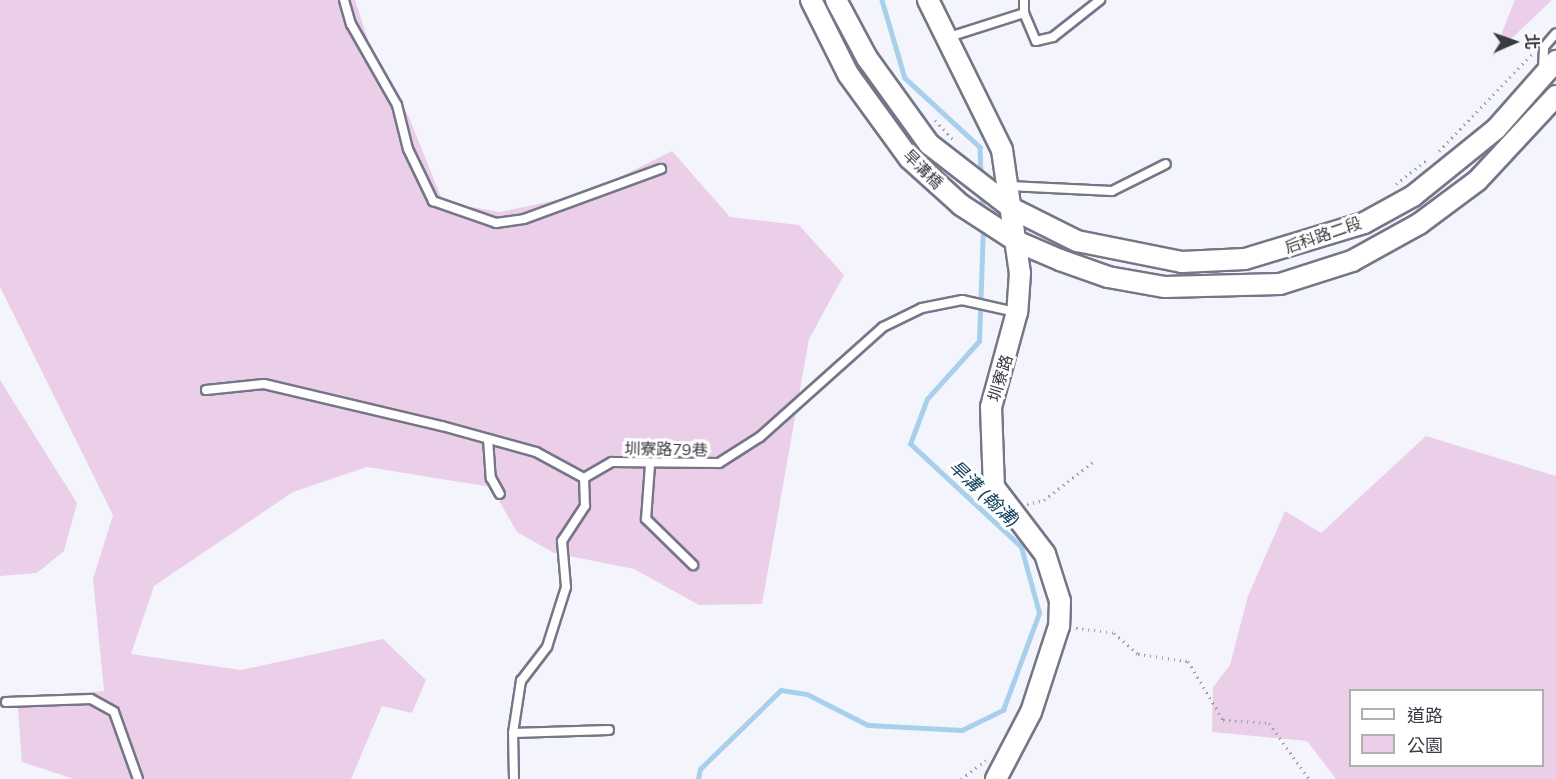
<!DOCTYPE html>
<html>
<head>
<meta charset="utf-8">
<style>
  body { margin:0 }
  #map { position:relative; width:1556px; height:779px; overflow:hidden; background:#f4f5fc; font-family:Mulish,"Noto Sans TC",sans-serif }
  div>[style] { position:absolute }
  .green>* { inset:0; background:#ebcfe9 }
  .stream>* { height:4.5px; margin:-2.25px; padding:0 2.25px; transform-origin:2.25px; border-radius:2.25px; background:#a8d0ec }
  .path>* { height:3px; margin-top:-1.5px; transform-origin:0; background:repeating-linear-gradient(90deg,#a2a3aa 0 1.5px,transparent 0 6px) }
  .roads { filter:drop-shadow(2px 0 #757687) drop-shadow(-2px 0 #757687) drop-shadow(0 2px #757687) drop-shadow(0 -2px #757687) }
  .service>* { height:8px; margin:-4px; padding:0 4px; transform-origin:4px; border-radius:4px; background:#fff }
  .tertiary>* { height:20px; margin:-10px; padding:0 10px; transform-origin:10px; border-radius:10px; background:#fff }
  span { translate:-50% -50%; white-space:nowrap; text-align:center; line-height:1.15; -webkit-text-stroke:6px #fff; paint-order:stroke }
  .street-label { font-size:16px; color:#3a3a42 }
  .water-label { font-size:18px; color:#10415d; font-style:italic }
  .legend { position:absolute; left:1349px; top:689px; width:195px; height:78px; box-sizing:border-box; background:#fff; border:2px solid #b0b0b3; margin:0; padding:8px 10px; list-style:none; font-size:18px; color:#3a3a42 }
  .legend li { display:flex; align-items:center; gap:12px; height:30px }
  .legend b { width:30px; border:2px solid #b0b0b3 }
  .north { position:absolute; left:1484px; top:12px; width:60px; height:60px; -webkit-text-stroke:4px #fff; paint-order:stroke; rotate:88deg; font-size:16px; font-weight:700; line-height:24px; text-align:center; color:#3a3a42 }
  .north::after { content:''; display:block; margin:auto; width:21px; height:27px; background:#3a3a42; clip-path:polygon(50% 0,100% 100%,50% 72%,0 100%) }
</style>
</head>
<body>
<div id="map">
  <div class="green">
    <i style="clip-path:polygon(0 0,355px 0,369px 43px,409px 117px,443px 202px,500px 212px,586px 194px,672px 151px,730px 217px,799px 225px,844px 275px,809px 339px,762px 604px,699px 605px,634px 569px,554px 553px,517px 532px,491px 487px,367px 467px,293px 492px,154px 586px,131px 654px,241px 670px,383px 639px,426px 680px,412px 713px,382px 706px,351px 779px,74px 779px,22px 762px,17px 697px,104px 691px,93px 579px,113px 515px,0 287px)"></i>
    <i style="clip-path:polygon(1515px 0,1552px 0,1492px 57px)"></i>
    <i style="clip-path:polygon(0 380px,77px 503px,64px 551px,37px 573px,0 576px)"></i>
    <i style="clip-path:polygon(evenodd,1426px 436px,1556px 476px,1556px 779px,1336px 779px,1307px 741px,1212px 732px,1213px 687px,1230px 665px,1248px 596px,1285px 511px,1321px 533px,1426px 436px,1350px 690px,1542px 690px,1542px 766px,1350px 766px,1350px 690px)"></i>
  </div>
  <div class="stream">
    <i style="left:882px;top:0;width:81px;rotate:73.6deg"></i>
    <i style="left:905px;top:78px;width:102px;rotate:42.6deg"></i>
    <i style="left:980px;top:147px;width:29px;rotate:88deg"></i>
    <i style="left:982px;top:194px;width:18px;rotate:87deg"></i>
    <i style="left:698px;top:779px;width:10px;rotate:-79deg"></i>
    <i style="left:700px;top:769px;width:113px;rotate:-44.3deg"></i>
    <i style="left:781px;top:690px;width:26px;rotate:9deg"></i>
    <i style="left:807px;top:694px;width:68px;rotate:26.9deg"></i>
    <i style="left:868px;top:725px;width:94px;rotate:3deg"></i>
    <i style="left:962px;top:730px;width:46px;rotate:-26deg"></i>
    <i style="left:1003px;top:710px;width:103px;rotate:-69.6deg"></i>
    <i style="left:1039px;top:613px;width:68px;rotate:-105.3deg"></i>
    <i style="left:1021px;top:547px;width:151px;rotate:-137.1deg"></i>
    <i style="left:910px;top:444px;width:48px;rotate:-69.3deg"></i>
    <i style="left:927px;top:399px;width:78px;rotate:-48.1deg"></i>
    <i style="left:979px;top:341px;width:114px;rotate:-88deg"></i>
  </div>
  <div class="path">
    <i style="left:935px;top:120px;width:26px;rotate:47deg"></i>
    <i style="left:1439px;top:151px;width:134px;rotate:-46.2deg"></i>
    <i style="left:1396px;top:184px;width:39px;rotate:-38deg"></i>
    <i style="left:1027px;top:504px;width:17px;rotate:-13deg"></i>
    <i style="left:1044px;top:500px;width:62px;rotate:-37.8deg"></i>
    <i style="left:1076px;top:628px;width:38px;rotate:7deg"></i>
    <i style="left:1114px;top:633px;width:32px;rotate:41deg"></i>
    <i style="left:1138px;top:654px;width:50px;rotate:8deg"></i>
    <i style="left:1188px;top:661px;width:69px;rotate:59.3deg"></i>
    <i style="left:1223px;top:720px;width:46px;rotate:3.7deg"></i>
    <i style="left:1269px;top:723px;width:69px;rotate:54.5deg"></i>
    <i style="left:961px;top:779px;width:31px;rotate:-37deg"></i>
  </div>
  <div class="roads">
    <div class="service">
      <i style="left:344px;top:0;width:25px;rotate:74deg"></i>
      <i style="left:351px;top:24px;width:93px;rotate:60.4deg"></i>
      <i style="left:397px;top:105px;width:45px;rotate:76deg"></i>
      <i style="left:408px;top:149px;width:58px;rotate:64.3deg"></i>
      <i style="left:433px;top:201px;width:67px;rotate:19.2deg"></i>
      <i style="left:496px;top:223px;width:28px;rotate:-8deg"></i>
      <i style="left:524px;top:219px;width:146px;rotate:-20.1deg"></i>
      <i style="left:1024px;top:0;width:13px;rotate:90deg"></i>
      <i style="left:949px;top:37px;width:79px;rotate:-17.7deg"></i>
      <i style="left:1024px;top:13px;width:30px;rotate:67deg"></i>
      <i style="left:1036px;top:41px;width:17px;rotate:-13deg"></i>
      <i style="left:1053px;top:37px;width:60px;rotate:-38.2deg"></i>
      <i style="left:1543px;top:68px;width:21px;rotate:-87deg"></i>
      <i style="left:1544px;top:47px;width:18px;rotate:-49deg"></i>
      <i style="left:1009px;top:186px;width:103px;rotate:2.8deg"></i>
      <i style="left:1112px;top:191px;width:60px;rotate:-26.6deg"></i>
      <i style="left:206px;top:390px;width:58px;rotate:-5.9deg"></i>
      <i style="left:264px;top:384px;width:183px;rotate:13.3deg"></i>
      <i style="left:442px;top:426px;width:98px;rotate:15.5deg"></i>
      <i style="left:536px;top:452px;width:55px;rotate:28.4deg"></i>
      <i style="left:584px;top:478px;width:32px;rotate:-30deg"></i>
      <i style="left:612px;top:462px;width:107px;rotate:0.5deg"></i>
      <i style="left:719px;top:463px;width:49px;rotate:-32.4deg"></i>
      <i style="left:760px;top:437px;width:165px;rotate:-41.8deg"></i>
      <i style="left:883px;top:327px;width:43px;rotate:-26deg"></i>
      <i style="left:922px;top:308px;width:41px;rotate:-11.3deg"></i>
      <i style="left:962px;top:300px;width:54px;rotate:12.8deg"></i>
      <i style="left:488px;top:439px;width:39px;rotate:86deg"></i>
      <i style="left:491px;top:478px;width:18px;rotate:61deg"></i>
      <i style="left:650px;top:465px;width:54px;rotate:94.2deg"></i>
      <i style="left:646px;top:519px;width:66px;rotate:44.4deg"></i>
      <i style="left:6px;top:702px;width:85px;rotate:-2deg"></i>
      <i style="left:91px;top:699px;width:26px;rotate:29deg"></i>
      <i style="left:114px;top:712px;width:71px;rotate:70.3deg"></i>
      <i style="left:513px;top:733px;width:96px;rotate:-1.8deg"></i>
      <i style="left:514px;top:779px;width:46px;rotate:-91.2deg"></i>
      <i style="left:513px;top:733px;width:53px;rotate:-81.3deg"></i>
      <i style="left:521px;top:681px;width:43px;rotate:-52.6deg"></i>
      <i style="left:547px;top:647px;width:63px;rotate:-72.4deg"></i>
      <i style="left:566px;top:587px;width:46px;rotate:-95deg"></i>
      <i style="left:562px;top:541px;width:42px;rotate:-56.7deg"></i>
      <i style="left:585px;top:506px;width:28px;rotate:-92deg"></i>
    </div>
    <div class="tertiary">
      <i style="left:811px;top:0;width:83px;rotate:63.4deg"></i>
      <i style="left:848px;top:74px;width:104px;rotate:54deg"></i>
      <i style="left:909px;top:158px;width:70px;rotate:42.1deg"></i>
      <i style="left:961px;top:205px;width:68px;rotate:33deg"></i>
      <i style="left:1018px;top:242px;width:46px;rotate:23.2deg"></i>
      <i style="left:1060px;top:260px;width:51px;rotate:19.5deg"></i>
      <i style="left:1108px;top:277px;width:58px;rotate:10deg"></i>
      <i style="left:1165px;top:287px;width:115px;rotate:-1.5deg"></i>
      <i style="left:1280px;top:284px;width:76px;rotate:-17.7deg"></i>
      <i style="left:1352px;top:261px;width:77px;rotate:-28.9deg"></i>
      <i style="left:1419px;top:224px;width:72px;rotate:-36.6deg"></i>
      <i style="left:1477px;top:181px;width:116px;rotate:-47.1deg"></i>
      <i style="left:836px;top:0;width:66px;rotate:61.9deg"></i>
      <i style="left:867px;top:58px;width:106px;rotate:54.2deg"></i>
      <i style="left:929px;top:144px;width:106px;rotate:37.7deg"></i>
      <i style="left:1013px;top:209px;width:72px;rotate:26.6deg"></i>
      <i style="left:1077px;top:241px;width:107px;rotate:11.3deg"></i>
      <i style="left:1182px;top:262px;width:63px;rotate:-2.7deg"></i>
      <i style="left:1245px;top:259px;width:124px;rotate:-16.8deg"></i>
      <i style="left:1364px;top:223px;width:56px;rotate:-28.9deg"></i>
      <i style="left:1413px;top:196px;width:107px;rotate:-38.9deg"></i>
      <i style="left:1496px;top:129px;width:91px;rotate:-48.6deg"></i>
      <i style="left:928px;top:0;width:167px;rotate:63.7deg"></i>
      <i style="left:1002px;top:150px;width:124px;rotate:81.7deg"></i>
      <i style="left:1020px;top:273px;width:39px;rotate:94deg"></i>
      <i style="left:1017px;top:312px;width:98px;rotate:105.3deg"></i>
      <i style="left:991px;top:407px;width:80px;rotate:87.9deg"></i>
      <i style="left:994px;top:487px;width:84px;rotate:52.7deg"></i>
      <i style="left:1045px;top:554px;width:49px;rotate:72.3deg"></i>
      <i style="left:1060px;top:601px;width:25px;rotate:92deg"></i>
      <i style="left:1059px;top:626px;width:90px;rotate:108deg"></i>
      <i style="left:1031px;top:712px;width:76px;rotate:117.6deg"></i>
    </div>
  </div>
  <div class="street-label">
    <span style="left:923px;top:169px;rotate:45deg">旱溝橋</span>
    <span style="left:1323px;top:235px;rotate:-19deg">后科路二段</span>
    <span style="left:1000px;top:378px;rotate:-73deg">圳寮路</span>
    <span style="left:666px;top:449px;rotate:1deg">圳寮路79巷</span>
  </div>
  <div class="water-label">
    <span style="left:984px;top:494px;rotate:43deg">旱溝 (翰溝)</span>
  </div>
  <ul class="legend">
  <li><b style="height:8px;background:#fff"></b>道路</li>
  <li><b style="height:16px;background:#ebcfe9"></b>公園</li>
  </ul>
  <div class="north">北</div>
</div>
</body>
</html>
